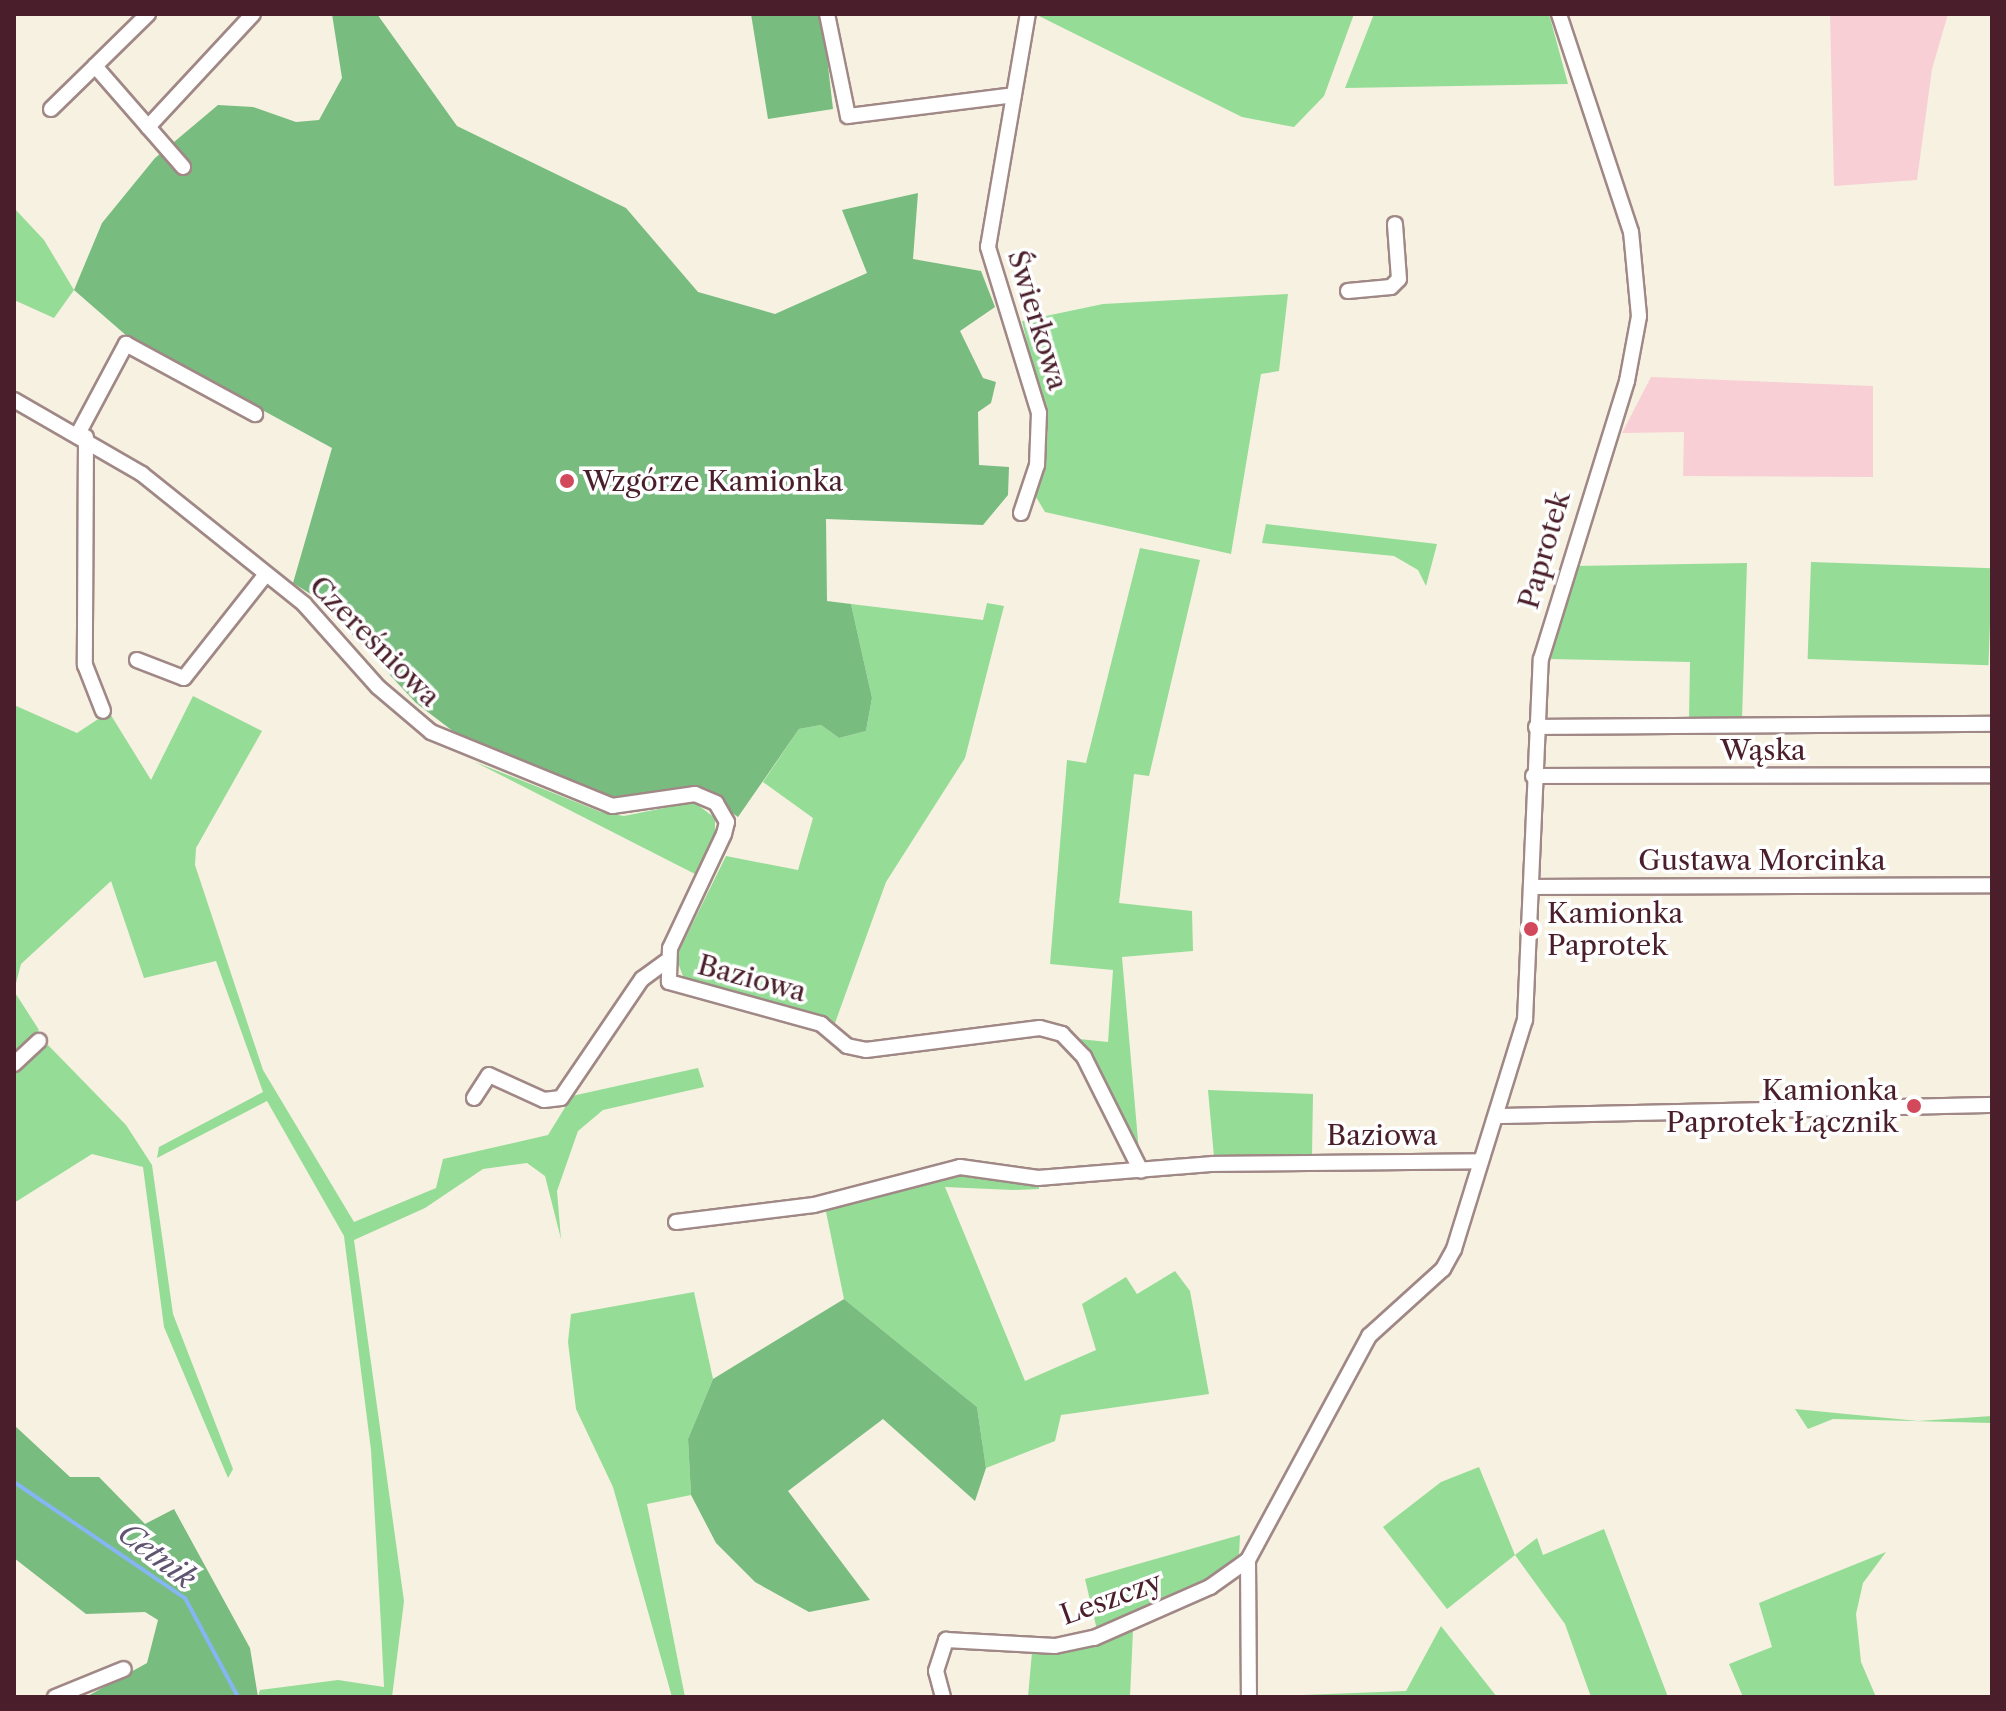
<!DOCTYPE html>
<html>
<head>
<meta charset="utf-8">
<style>
  body { margin:0 }
  #map { position:relative; width:2006px; height:1711px; overflow:hidden; background:#f7f1e1; font-family:"Libre Caslon Text",serif }
  div>[style] { position:absolute }
  .built>* { inset:0; background:#f7cfd5 }
  .green>* { inset:0; background:#95dc96; transform-origin:0 0 }
  .forest>* { inset:0; background:#78bc7f }
  .stream>* { height:4px; margin:-2px; padding:0 2px; transform-origin:2px; border-radius:2px; background:#86b6f2 }
  .roads { filter:drop-shadow(2px 0 #a08886) drop-shadow(-2px 0 #a08886) drop-shadow(0 2px #a08886) drop-shadow(0 -2px #a08886) }
  .minor>* { height:14px; margin:-7px; padding:0 7px; transform-origin:7px; border-radius:7px; background:#fff }
  .dots>* { width:22px; height:22px; translate:-50% -50%; box-sizing:border-box; border:4px solid #fff; border-radius:50% }
  span { translate:-50% -50%; white-space:nowrap; text-align:center; line-height:1.15; -webkit-text-stroke:7px #fff; paint-order:stroke }
  .street-label { font-size:28px; color:#4a1f2b }
  .poi-label { font-size:28px; color:#4a1f2b }
  .left { translate:0 -50%; text-align:left }
  .right { translate:-100% -50%; text-align:right }
  .water-label { font-size:30px; color:#5f5471; font-style:italic }
  .frame { position:absolute; inset:0; border:16px solid #4a1f2b; pointer-events:none }
</style>
</head>
<body>
<div id="map">
  <div class="built">
    <i style="clip-path:polygon(1830px 14px,1948px 14px,1932px 69px,1917px 180px,1834px 186px)"></i>
    <i style="clip-path:polygon(1651px 377px,1873px 386px,1873px 477px,1683px 476px,1684px 432px,1622px 433px)"></i>
  </div>
  <div class="green">
    <i style="clip-path:polygon(1035px 14px,1354px 14px,1324px 96px,1294px 127px,1242px 117px)"></i>
    <i style="clip-path:polygon(1374px 14px,1549px 14px,1568px 84px,1345px 88px)"></i>
    <i style="clip-path:polygon(14px 208px,44px 240px,74px 290px,54px 318px,14px 300px)"></i>
    <i style="clip-path:polygon(1288px 294px,1279px 371px,1261px 374px,1231px 554px,1045px 512px,1036px 497px,1048px 432px,1022px 321px,1103px 304px)"></i>
    <i style="clip-path:polygon(1266px 524px,1437px 544px,1426px 586px,1418px 570px,1394px 556px,1262px 543px)"></i>
    <i style="clip-path:polygon(1140px 548px,1200px 560px,1149px 776px,1134px 774px,1119px 903px,1192px 911px,1193px 951px,1122px 957px,1139px 1152px,1079px 1039px,1108px 1042px,1113px 970px,1050px 964px,1067px 760px,1086px 763px)"></i>
    <i style="left:1811px;top:562px;width:181px;height:97px;rotate:2deg"></i>
    <i style="clip-path:polygon(1747px 563px,1742px 719px,1689px 720px,1690px 662px,1551px 659px,1574px 566px)"></i>
    <i style="clip-path:polygon(987px 603px,1004px 606px,965px 758px,886px 882px,835px 1023px,684px 979px,676px 957px,726px 856px,798px 870px,813px 818px,763px 782px,799px 729px,821px 725px,839px 738px,866px 731px,872px 698px,851px 604px,983px 620px)"></i>
    <i style="clip-path:polygon(193px 696px,262px 731px,196px 848px,195px 865px,263px 1070px,354px 1222px,436px 1188px,443px 1159px,548px 1135px,572px 1096px,698px 1068px,704px 1087px,603px 1110px,578px 1131px,557px 1191px,561px 1239px,545px 1176px,527px 1163px,483px 1169px,425px 1208px,354px 1240px,404px 1601px,392px 1697px,258px 1697px,260px 1690px,338px 1680px,384px 1687px,381px 1625px,371px 1450px,344px 1236px,267px 1101px,157px 1158px,159px 1147px,263px 1092px,216px 961px,144px 978px,111px 881px,21px 964px,14px 991px,39px 1030px,14px 1058px,14px 705px,77px 733px,109px 712px,151px 780px)"></i>
    <i style="clip-path:polygon(475px 762px,601px 812px,624px 816px,694px 802px,715px 818px,715px 833px,695px 874px)"></i>
    <i style="clip-path:polygon(48px 1045px,126px 1125px,152px 1165px,173px 1314px,233px 1469px,228px 1478px,164px 1327px,143px 1167px,92px 1154px,14px 1203px,14px 1071px)"></i>
    <i style="clip-path:polygon(1208px 1090px,1313px 1094px,1312px 1155px,1214px 1157px)"></i>
    <i style="clip-path:polygon(945px 1172px,1039px 1182px,1039px 1189px,1013px 1190px,945px 1187px,1025px 1381px,1096px 1350px,1082px 1304px,1126px 1277px,1137px 1294px,1175px 1271px,1190px 1291px,1209px 1394px,1061px 1415px,1055px 1441px,986px 1468px,977px 1407px,844px 1299px,825px 1207px)"></i>
    <i style="clip-path:polygon(694px 1292px,713px 1379px,688px 1439px,691px 1495px,647px 1504px,685px 1697px,672px 1697px,613px 1487px,576px 1409px,568px 1342px,571px 1314px)"></i>
    <i style="clip-path:polygon(1795px 1409px,1918px 1421px,1992px 1416px,1992px 1423px,1833px 1419px,1808px 1429px)"></i>
    <i style="clip-path:polygon(1479px 1467px,1515px 1555px,1537px 1538px,1543px 1555px,1604px 1529px,1668px 1697px,1591px 1697px,1565px 1624px,1515px 1555px,1447px 1609px,1383px 1527px,1441px 1482px)"></i>
    <i style="clip-path:polygon(1240px 1535px,1239px 1555px,1212px 1578px,1097px 1630px,1085px 1579px)"></i>
    <i style="clip-path:polygon(1886px 1552px,1863px 1583px,1856px 1614px,1861px 1662px,1876px 1697px,1743px 1697px,1729px 1664px,1772px 1647px,1759px 1603px)"></i>
    <i style="clip-path:polygon(1441px 1626px,1497px 1697px,1254px 1697px,1406px 1691px)"></i>
    <i style="clip-path:polygon(1133px 1630px,1130px 1697px,1028px 1697px,1032px 1652px)"></i>
  </div>
  <div class="forest">
    <i style="clip-path:polygon(332px 14px,377px 14px,457px 126px,626px 208px,698px 292px,775px 314px,867px 273px,842px 210px,918px 193px,913px 259px,981px 271px,995px 307px,960px 331px,983px 378px,996px 382px,991px 403px,978px 412px,979px 465px,1009px 467px,1008px 495px,983px 525px,826px 519px,827px 601px,851px 604px,872px 698px,866px 731px,839px 738px,821px 725px,799px 729px,738px 817px,696px 787px,614px 797px,462px 738px,416px 703px,320px 600px,293px 583px,332px 448px,128px 337px,74px 290px,102px 223px,155px 158px,218px 105px,253px 107px,296px 122px,319px 120px,342px 78px)"></i>
    <i style="clip-path:polygon(751px 14px,822px 14px,833px 109px,768px 119px)"></i>
    <i style="clip-path:polygon(844px 1299px,977px 1407px,986px 1468px,975px 1501px,883px 1419px,788px 1491px,870px 1600px,809px 1612px,755px 1582px,716px 1543px,691px 1495px,688px 1439px,713px 1379px)"></i>
    <i style="clip-path:polygon(14px 1425px,70px 1477px,99px 1477px,145px 1524px,174px 1509px,250px 1648px,258px 1697px,86px 1697px,147px 1663px,158px 1620px,145px 1612px,86px 1614px,14px 1558px)"></i>
  </div>
  <div class="stream">
    <i style="left:14px;top:1482px;width:207px;rotate:34.2deg"></i>
    <i style="left:185px;top:1598px;width:112px;rotate:61.8deg"></i>
  </div>
  <div class="roads">
    <div class="minor">
      <i style="left:148px;top:14px;width:74px;rotate:135.5deg"></i>
      <i style="left:95px;top:66px;width:134px;rotate:48.9deg"></i>
      <i style="left:827px;top:14px;width:104px;rotate:78.4deg"></i>
      <i style="left:848px;top:116px;width:167px;rotate:-7.2deg"></i>
      <i style="left:51px;top:109px;width:62px;rotate:-44.3deg"></i>
      <i style="left:148px;top:127px;width:154px;rotate:-47.1deg"></i>
      <i style="left:1348px;top:291px;width:43px;rotate:-5.3deg"></i>
      <i style="left:1391px;top:287px;width:11px;rotate:-45deg"></i>
      <i style="left:1399px;top:279px;width:55px;rotate:-94.2deg"></i>
      <i style="left:14px;top:400px;width:148px;rotate:30deg"></i>
      <i style="left:142px;top:474px;width:208px;rotate:38.7deg"></i>
      <i style="left:304px;top:604px;width:111px;rotate:48.3deg"></i>
      <i style="left:378px;top:687px;width:70px;rotate:40.3deg"></i>
      <i style="left:431px;top:732px;width:196px;rotate:22.2deg"></i>
      <i style="left:612px;top:806px;width:84px;rotate:-8.2deg"></i>
      <i style="left:695px;top:794px;width:23px;rotate:23deg"></i>
      <i style="left:716px;top:803px;width:22px;rotate:60deg"></i>
      <i style="left:727px;top:822px;width:12px;rotate:104deg"></i>
      <i style="left:724px;top:834px;width:126px;rotate:115.3deg"></i>
      <i style="left:670px;top:948px;width:34px;rotate:92deg"></i>
      <i style="left:669px;top:982px;width:158px;rotate:15.4deg"></i>
      <i style="left:821px;top:1024px;width:34px;rotate:40deg"></i>
      <i style="left:847px;top:1046px;width:19px;rotate:12deg"></i>
      <i style="left:866px;top:1050px;width:175px;rotate:-7.2deg"></i>
      <i style="left:1040px;top:1028px;width:23px;rotate:15deg"></i>
      <i style="left:1062px;top:1034px;width:32px;rotate:46deg"></i>
      <i style="left:1084px;top:1057px;width:127px;rotate:63.4deg"></i>
      <i style="left:79px;top:432px;width:100px;rotate:-61.9deg"></i>
      <i style="left:126px;top:344px;width:147px;rotate:28.5deg"></i>
      <i style="left:86px;top:437px;width:228px;rotate:90.3deg"></i>
      <i style="left:85px;top:665px;width:49px;rotate:68.6deg"></i>
      <i style="left:1021px;top:513px;width:51px;rotate:-71.6deg"></i>
      <i style="left:1037px;top:465px;width:52px;rotate:-87.8deg"></i>
      <i style="left:1039px;top:413px;width:174px;rotate:-107.1deg"></i>
      <i style="left:988px;top:247px;width:236px;rotate:-80.3deg"></i>
      <i style="left:137px;top:660px;width:50px;rotate:21deg"></i>
      <i style="left:184px;top:678px;width:132px;rotate:-51.7deg"></i>
      <i style="left:1536px;top:727px;width:456px;rotate:-0.4deg"></i>
      <i style="left:1533px;top:776px;width:459px;rotate:-0.1deg"></i>
      <i style="left:1532px;top:887px;width:460px;rotate:-0.2deg"></i>
      <i style="left:14px;top:1064px;width:34px;rotate:-43deg"></i>
      <i style="left:474px;top:1098px;width:27px;rotate:-57deg"></i>
      <i style="left:489px;top:1075px;width:60px;rotate:24.4deg"></i>
      <i style="left:544px;top:1100px;width:17px;rotate:-7deg"></i>
      <i style="left:561px;top:1098px;width:144px;rotate:-55.8deg"></i>
      <i style="left:642px;top:979px;width:29px;rotate:-36deg"></i>
      <i style="left:1498px;top:1116px;width:494px;rotate:-1.3deg"></i>
      <i style="left:676px;top:1222px;width:139px;rotate:-7deg"></i>
      <i style="left:814px;top:1205px;width:151px;rotate:-14.6deg"></i>
      <i style="left:960px;top:1167px;width:79px;rotate:8deg"></i>
      <i style="left:1038px;top:1178px;width:176px;rotate:-4.6deg"></i>
      <i style="left:1213px;top:1164px;width:266px;rotate:-0.6deg"></i>
      <i style="left:1248px;top:1560px;width:137px;rotate:89.6deg"></i>
      <i style="left:55px;top:1697px;width:74px;rotate:-22.1deg"></i>
      <i style="left:943px;top:1697px;width:27px;rotate:-105deg"></i>
      <i style="left:936px;top:1671px;width:33px;rotate:-72deg"></i>
      <i style="left:946px;top:1640px;width:109px;rotate:3.2deg"></i>
      <i style="left:1055px;top:1646px;width:40px;rotate:-12deg"></i>
      <i style="left:1094px;top:1638px;width:127px;rotate:-23.7deg"></i>
      <i style="left:1210px;top:1587px;width:47px;rotate:-35.4deg"></i>
      <i style="left:1248px;top:1560px;width:255px;rotate:-61.6deg"></i>
      <i style="left:1369px;top:1336px;width:100px;rotate:-42.2deg"></i>
      <i style="left:1443px;top:1269px;width:23px;rotate:-61deg"></i>
      <i style="left:1454px;top:1249px;width:240px;rotate:-72.8deg"></i>
      <i style="left:1525px;top:1020px;width:361px;rotate:-87.5deg"></i>
      <i style="left:1541px;top:659px;width:291px;rotate:-72.8deg"></i>
      <i style="left:1627px;top:381px;width:66px;rotate:-79.5deg"></i>
      <i style="left:1639px;top:316px;width:84px;rotate:-95.4deg"></i>
      <i style="left:1631px;top:232px;width:230px;rotate:-108.3deg"></i>
    </div>
  </div>
  <div class="dots">
    <i style="left:567px;top:481px;background:#d1495b"></i>
    <i style="left:1531px;top:929px;background:#d1495b"></i>
    <i style="left:1914px;top:1106px;background:#d1495b"></i>
  </div>
  <div class="street-label">
    <span style="left:1038px;top:320px;rotate:73deg">Świerkowa</span>
    <span style="left:1544px;top:550px;rotate:-74deg">Paprotek</span>
    <span style="left:375px;top:641px;rotate:45deg">Czereśniowa</span>
    <span style="left:1763px;top:750px">Wąska</span>
    <span style="left:1762px;top:860px">Gustawa Morcinka</span>
    <span style="left:752px;top:978px;rotate:15deg">Baziowa</span>
    <span style="left:1382px;top:1135px">Baziowa</span>
    <span style="left:1111px;top:1598px;rotate:-20deg">Leszczy</span>
  </div>
  <div class="poi-label">
    <span class="left" style="left:583px;top:481px">Wzgórze Kamionka</span>
    <span class="left" style="left:1547px;top:929px">Kamionka<br>Paprotek</span>
    <span class="right" style="left:1898px;top:1106px">Kamionka<br>Paprotek Łącznik</span>
  </div>
  <div class="water-label">
    <span style="left:157px;top:1556px;rotate:37deg">Cetnik</span>
  </div>
  <div class="frame"></div>
</div>
</body>
</html>
